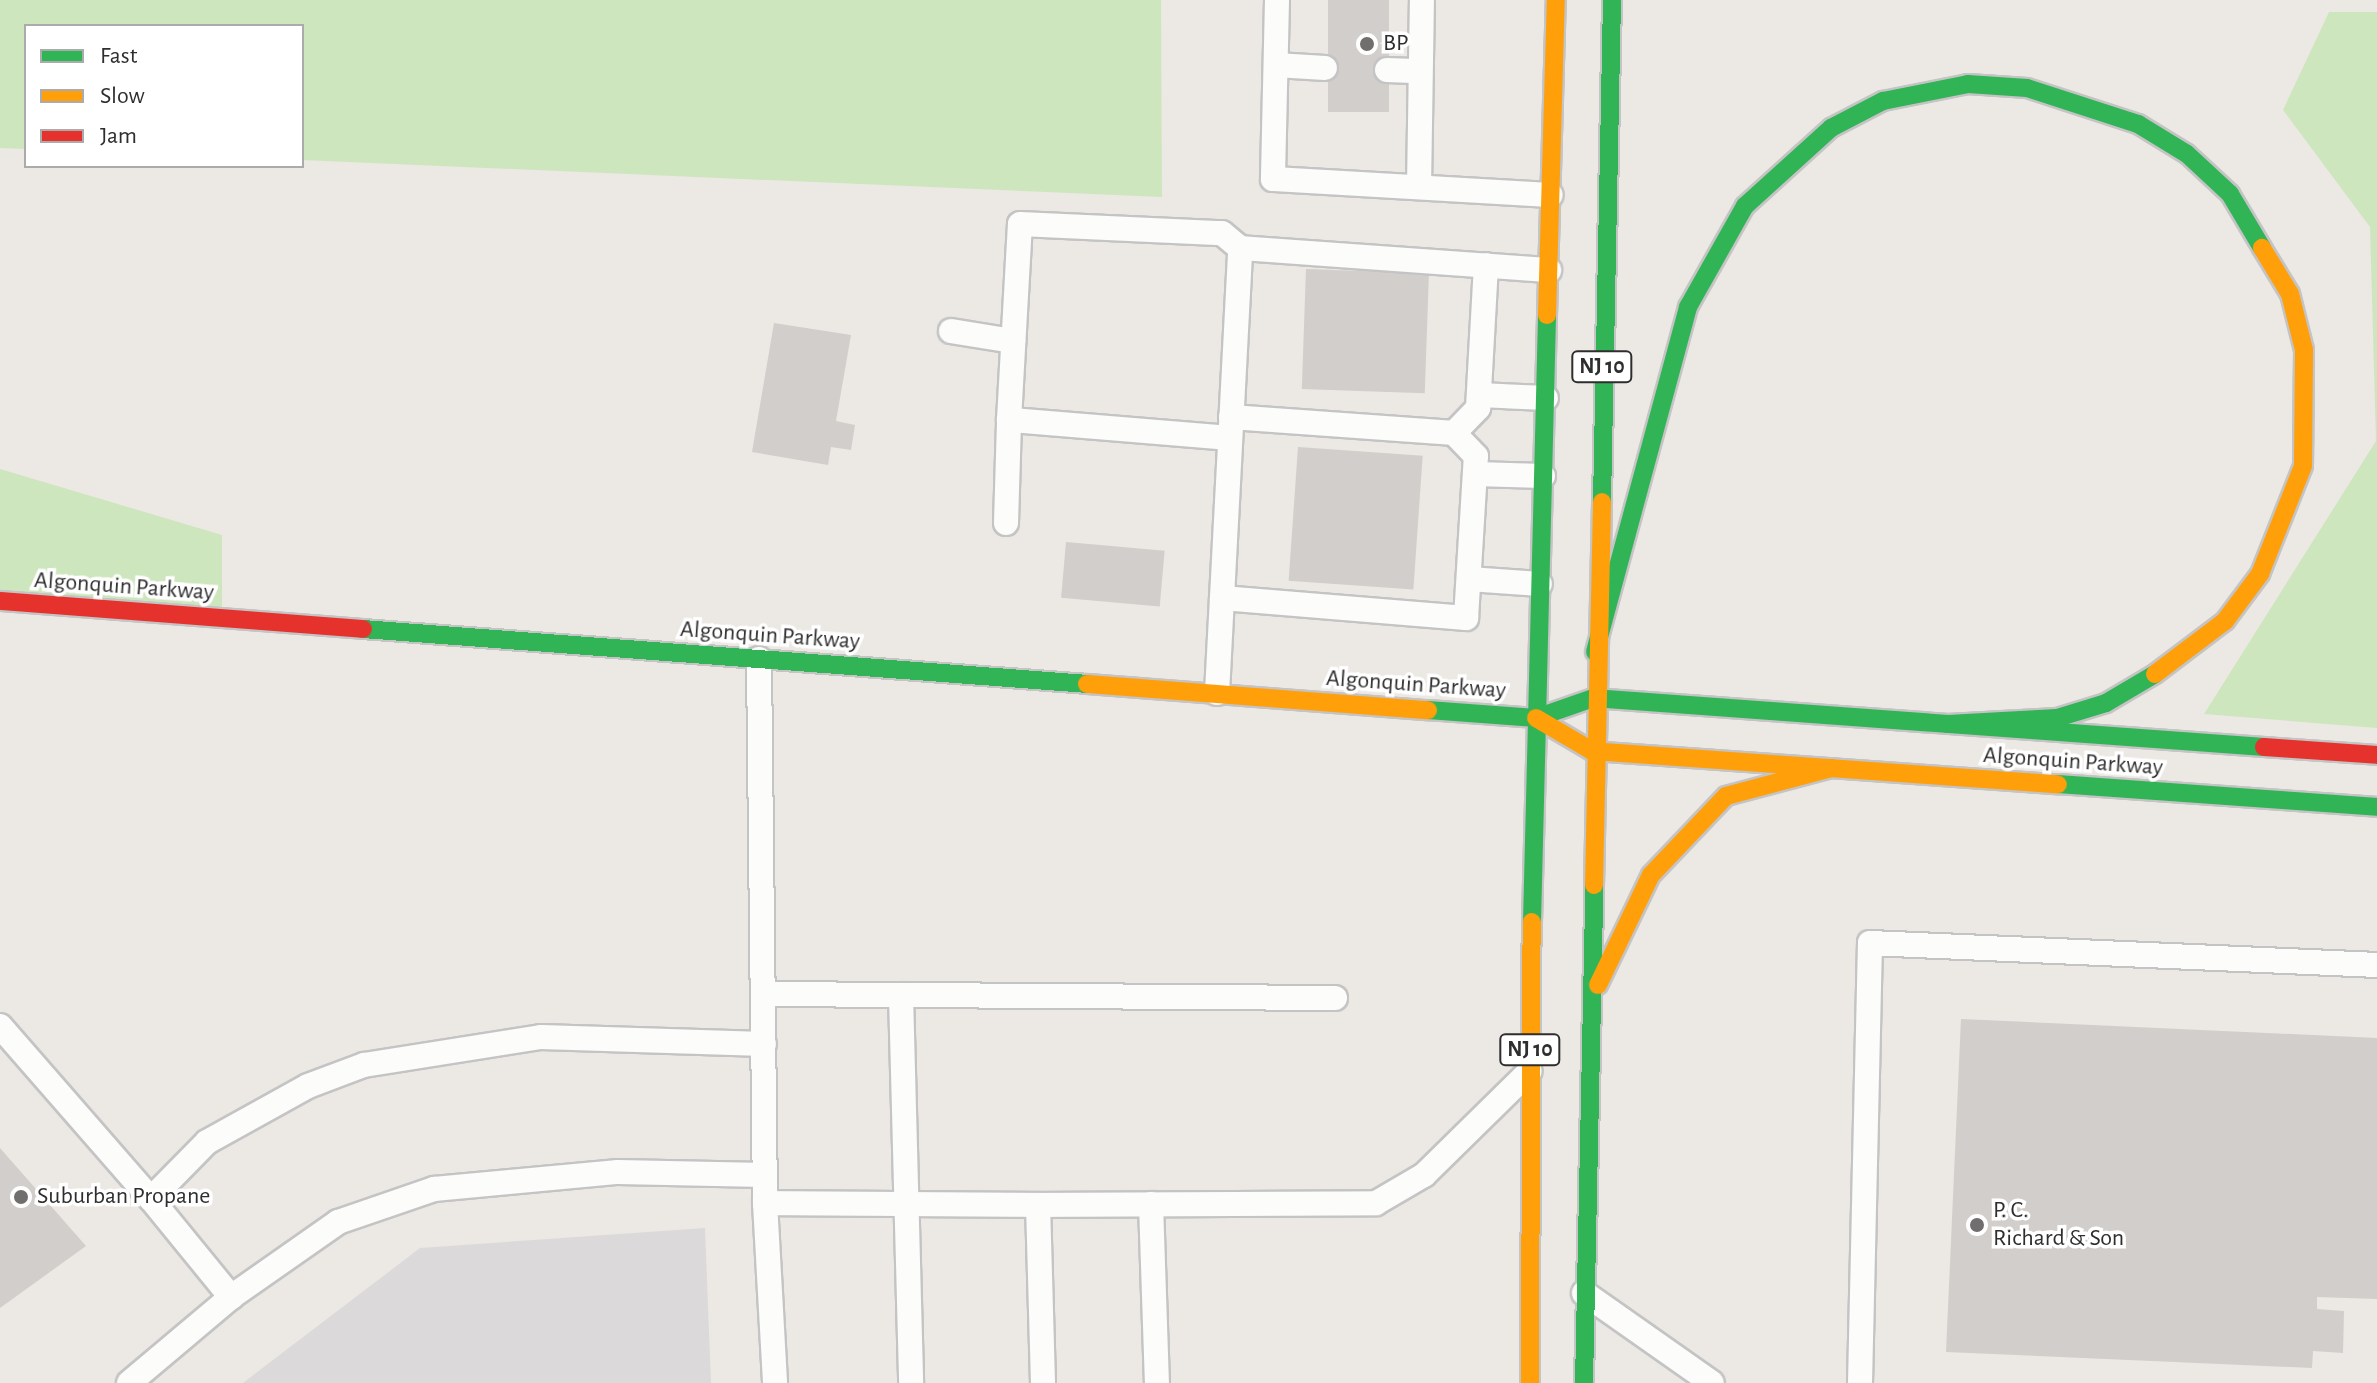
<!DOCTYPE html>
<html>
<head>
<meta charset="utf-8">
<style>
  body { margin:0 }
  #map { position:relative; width:2377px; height:1383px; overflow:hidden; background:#ece8e4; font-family:"Alegreya Sans",sans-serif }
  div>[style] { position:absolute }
  .industrial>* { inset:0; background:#dcd9db }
  .green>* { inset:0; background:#cee6be }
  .building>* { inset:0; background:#d1cecb; transform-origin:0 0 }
  .roads { filter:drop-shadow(2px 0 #c5c4c5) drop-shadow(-2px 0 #c5c4c5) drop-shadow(0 2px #c5c4c5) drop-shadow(0 -2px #c5c4c5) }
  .lane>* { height:24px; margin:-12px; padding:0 12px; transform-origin:12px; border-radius:12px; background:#fcfcfb }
  .fast>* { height:18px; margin:-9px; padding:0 9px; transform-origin:9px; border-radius:9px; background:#30b455 }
  .slow>* { height:18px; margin:-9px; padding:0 9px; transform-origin:9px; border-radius:9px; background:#ff9f0a }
  .jam>* { height:18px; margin:-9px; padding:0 9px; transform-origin:9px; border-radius:9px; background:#e5322d }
  .dots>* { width:22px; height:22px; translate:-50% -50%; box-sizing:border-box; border:4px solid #fff; border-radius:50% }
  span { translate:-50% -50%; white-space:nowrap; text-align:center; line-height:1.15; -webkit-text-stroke:7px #fff; paint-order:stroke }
  .shield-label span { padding:2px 6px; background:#fff; border:2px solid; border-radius:6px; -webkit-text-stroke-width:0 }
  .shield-label { font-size:22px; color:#2e2e2e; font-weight:700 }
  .poi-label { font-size:24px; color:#2e2e2e }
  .left { translate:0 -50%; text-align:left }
  .street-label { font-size:24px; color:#2e2e2e }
  .legend { position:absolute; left:24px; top:24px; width:280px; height:144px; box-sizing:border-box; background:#fff; border:2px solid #ababab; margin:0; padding:10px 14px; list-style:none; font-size:24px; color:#2e2e2e }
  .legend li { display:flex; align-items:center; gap:16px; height:40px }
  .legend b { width:40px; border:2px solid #ababab }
</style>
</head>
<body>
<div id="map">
  <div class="industrial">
    <i style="clip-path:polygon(705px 1228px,711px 1383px,243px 1383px,420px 1248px)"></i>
  </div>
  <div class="green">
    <i style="clip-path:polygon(0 0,1161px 0,1162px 197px,302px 160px,302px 26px,26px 26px,26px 149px,0 148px)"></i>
    <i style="clip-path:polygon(2329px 12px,2377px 12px,2377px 728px,2204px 714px,2376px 441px,2370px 227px,2283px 110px)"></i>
    <i style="clip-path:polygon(0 469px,222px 535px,222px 618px,0 597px)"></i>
  </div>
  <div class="building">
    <i style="left:1328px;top:0;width:61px;height:112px"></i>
    <i style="left:1306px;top:269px;width:123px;height:120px;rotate:2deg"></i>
    <i style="clip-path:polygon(774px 323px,851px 335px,836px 421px,855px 425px,851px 450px,831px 447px,828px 465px,752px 452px)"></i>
    <i style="left:1298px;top:447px;width:125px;height:134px;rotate:4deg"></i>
    <i style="left:1066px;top:542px;width:99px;height:56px;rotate:5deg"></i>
    <i style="clip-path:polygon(1961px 1019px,2377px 1038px,2377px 1299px,2317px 1297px,2317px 1309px,2344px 1311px,2343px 1353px,2313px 1351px,2312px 1368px,1946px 1352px)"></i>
    <i style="clip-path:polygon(0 1148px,86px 1246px,0 1308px)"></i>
  </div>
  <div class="roads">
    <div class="lane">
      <i style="left:1277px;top:0;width:179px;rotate:91.3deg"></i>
      <i style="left:1273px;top:179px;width:278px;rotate:3.3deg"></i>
      <i style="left:1276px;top:65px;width:49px;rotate:3.5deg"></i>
      <i style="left:1387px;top:70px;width:33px;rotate:2deg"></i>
      <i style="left:1419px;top:187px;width:187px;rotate:-89.1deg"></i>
      <i style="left:951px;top:331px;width:63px;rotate:9.2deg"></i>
      <i style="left:1479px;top:395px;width:67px;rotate:2.6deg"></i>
      <i style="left:1231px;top:417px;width:224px;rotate:4.1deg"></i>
      <i style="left:1230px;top:438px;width:222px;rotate:-175.3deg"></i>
      <i style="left:1009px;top:420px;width:196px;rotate:-86.8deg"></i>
      <i style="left:1020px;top:224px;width:202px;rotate:2.6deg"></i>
      <i style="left:1222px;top:233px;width:23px;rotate:40deg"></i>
      <i style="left:1475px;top:474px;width:68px;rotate:1.7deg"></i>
      <i style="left:1006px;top:523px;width:103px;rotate:-88.3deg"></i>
      <i style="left:1469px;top:579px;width:71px;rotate:4deg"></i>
      <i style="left:1222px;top:598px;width:245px;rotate:4.7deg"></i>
      <i style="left:1466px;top:618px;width:162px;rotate:-86.5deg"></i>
      <i style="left:1476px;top:456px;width:32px;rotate:-134deg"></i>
      <i style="left:1454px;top:433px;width:35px;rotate:-46deg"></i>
      <i style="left:1478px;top:408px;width:143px;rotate:-86.8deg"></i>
      <i style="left:759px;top:659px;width:544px;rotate:89.37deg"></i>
      <i style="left:765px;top:1203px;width:273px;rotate:0.4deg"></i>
      <i style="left:1217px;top:693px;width:446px;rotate:-87deg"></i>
      <i style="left:1240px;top:248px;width:310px;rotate:4.1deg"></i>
      <i style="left:763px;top:994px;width:572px;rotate:0.4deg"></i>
      <i style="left:901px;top:995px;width:388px;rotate:88.5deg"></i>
      <i style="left:0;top:1026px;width:230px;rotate:48.9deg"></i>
      <i style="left:151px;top:1199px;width:80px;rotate:-45.5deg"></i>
      <i style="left:207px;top:1142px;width:115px;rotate:-29deg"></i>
      <i style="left:308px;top:1086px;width:60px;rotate:-20.6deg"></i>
      <i style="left:364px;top:1065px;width:179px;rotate:-9deg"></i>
      <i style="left:541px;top:1037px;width:223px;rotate:1.8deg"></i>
      <i style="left:151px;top:1199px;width:127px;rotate:50.8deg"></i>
      <i style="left:231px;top:1297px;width:131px;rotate:-35deg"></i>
      <i style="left:338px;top:1222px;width:102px;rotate:-19deg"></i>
      <i style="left:434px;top:1189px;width:185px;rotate:-5.3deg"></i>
      <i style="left:618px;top:1172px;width:147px;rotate:1.2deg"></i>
      <i style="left:765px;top:1203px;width:180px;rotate:86.8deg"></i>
      <i style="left:1151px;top:1204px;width:179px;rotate:88.1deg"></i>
      <i style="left:1584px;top:1293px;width:156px;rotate:35.1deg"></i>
      <i style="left:129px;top:1383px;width:133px;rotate:-40.1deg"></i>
      <i style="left:1043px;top:1383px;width:178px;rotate:-91.6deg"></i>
      <i style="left:1038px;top:1205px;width:338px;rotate:-0.3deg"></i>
      <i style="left:1376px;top:1203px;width:56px;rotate:-30.3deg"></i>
      <i style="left:1424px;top:1175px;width:148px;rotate:-44.5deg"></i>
      <i style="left:1860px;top:1383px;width:440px;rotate:-88.7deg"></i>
      <i style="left:1870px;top:943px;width:507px;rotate:2.48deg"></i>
    </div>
    <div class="fast">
      <i style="left:1602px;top:502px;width:502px;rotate:-88.86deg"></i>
      <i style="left:363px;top:629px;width:726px;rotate:4.34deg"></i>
      <i style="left:1595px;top:652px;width:357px;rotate:-74.9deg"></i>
      <i style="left:1688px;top:307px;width:116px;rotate:-60.6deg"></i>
      <i style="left:1745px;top:206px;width:116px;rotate:-42.2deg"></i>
      <i style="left:1831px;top:128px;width:59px;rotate:-27.4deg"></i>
      <i style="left:1883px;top:101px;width:87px;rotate:-11.3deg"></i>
      <i style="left:1968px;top:84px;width:59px;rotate:3.9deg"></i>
      <i style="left:2027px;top:88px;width:117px;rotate:18deg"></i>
      <i style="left:2138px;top:124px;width:57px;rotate:31.5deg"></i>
      <i style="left:2187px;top:154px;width:59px;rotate:42.9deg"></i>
      <i style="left:2230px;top:194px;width:63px;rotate:59.3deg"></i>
      <i style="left:1428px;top:710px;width:108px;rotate:4.2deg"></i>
      <i style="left:1536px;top:718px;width:60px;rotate:-19.3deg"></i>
      <i style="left:1593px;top:698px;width:673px;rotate:4.18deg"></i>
      <i style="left:1948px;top:724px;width:109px;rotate:-3.2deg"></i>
      <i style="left:2057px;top:718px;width:51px;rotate:-17deg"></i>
      <i style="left:2106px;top:703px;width:57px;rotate:-30.6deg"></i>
      <i style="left:2058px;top:784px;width:320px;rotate:4.1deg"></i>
      <i style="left:1532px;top:922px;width:607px;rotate:-88.58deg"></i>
      <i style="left:1584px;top:1383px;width:498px;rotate:-88.8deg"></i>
    </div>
    <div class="slow">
      <i style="left:1547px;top:315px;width:315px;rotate:-88.4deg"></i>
      <i style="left:2155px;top:674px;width:88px;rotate:-37.1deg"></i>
      <i style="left:2225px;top:621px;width:59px;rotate:-53.3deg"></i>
      <i style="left:2260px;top:574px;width:116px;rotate:-68.3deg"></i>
      <i style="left:2303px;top:466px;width:116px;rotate:-89.5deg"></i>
      <i style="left:2304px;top:350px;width:58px;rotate:-104deg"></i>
      <i style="left:2290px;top:294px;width:54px;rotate:-121.3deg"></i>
      <i style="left:1087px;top:684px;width:342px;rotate:4.4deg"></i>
      <i style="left:1536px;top:718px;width:65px;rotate:30.5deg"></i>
      <i style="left:1592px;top:751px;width:467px;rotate:4.1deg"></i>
      <i style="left:1594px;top:885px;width:383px;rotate:-88.8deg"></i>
      <i style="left:1598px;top:985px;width:122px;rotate:-64.3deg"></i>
      <i style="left:1651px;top:875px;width:109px;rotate:-46.5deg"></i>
      <i style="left:1726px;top:796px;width:109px;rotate:-14.9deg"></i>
      <i style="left:1530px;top:1383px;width:461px;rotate:-89.8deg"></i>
    </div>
    <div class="jam">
      <i style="left:0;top:601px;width:364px;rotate:4.4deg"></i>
      <i style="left:2264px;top:747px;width:113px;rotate:4deg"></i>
    </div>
  </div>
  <div class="dots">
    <i style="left:1367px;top:44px;background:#706f6e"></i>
    <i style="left:21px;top:1197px;background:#706f6e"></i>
    <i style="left:1977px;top:1225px;background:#706f6e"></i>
  </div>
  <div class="shield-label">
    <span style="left:1602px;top:367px">NJ 10</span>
    <span style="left:1530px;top:1050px">NJ 10</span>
  </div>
  <div class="poi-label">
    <span class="left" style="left:1383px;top:44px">BP</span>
    <span class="left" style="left:37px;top:1197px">Suburban Propane</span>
    <span class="left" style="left:1993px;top:1225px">P. C.<br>Richard &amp; Son</span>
  </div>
  <div class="street-label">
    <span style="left:124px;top:587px;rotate:4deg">Algonquin Parkway</span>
    <span style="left:770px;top:636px;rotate:4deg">Algonquin Parkway</span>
    <span style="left:1416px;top:685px;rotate:4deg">Algonquin Parkway</span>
    <span style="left:2073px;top:762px;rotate:4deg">Algonquin Parkway</span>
  </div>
  <ul class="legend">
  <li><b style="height:10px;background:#30b455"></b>Fast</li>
  <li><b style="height:10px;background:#ff9f0a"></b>Slow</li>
  <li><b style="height:10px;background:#e5322d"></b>Jam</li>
  </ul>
</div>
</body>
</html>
